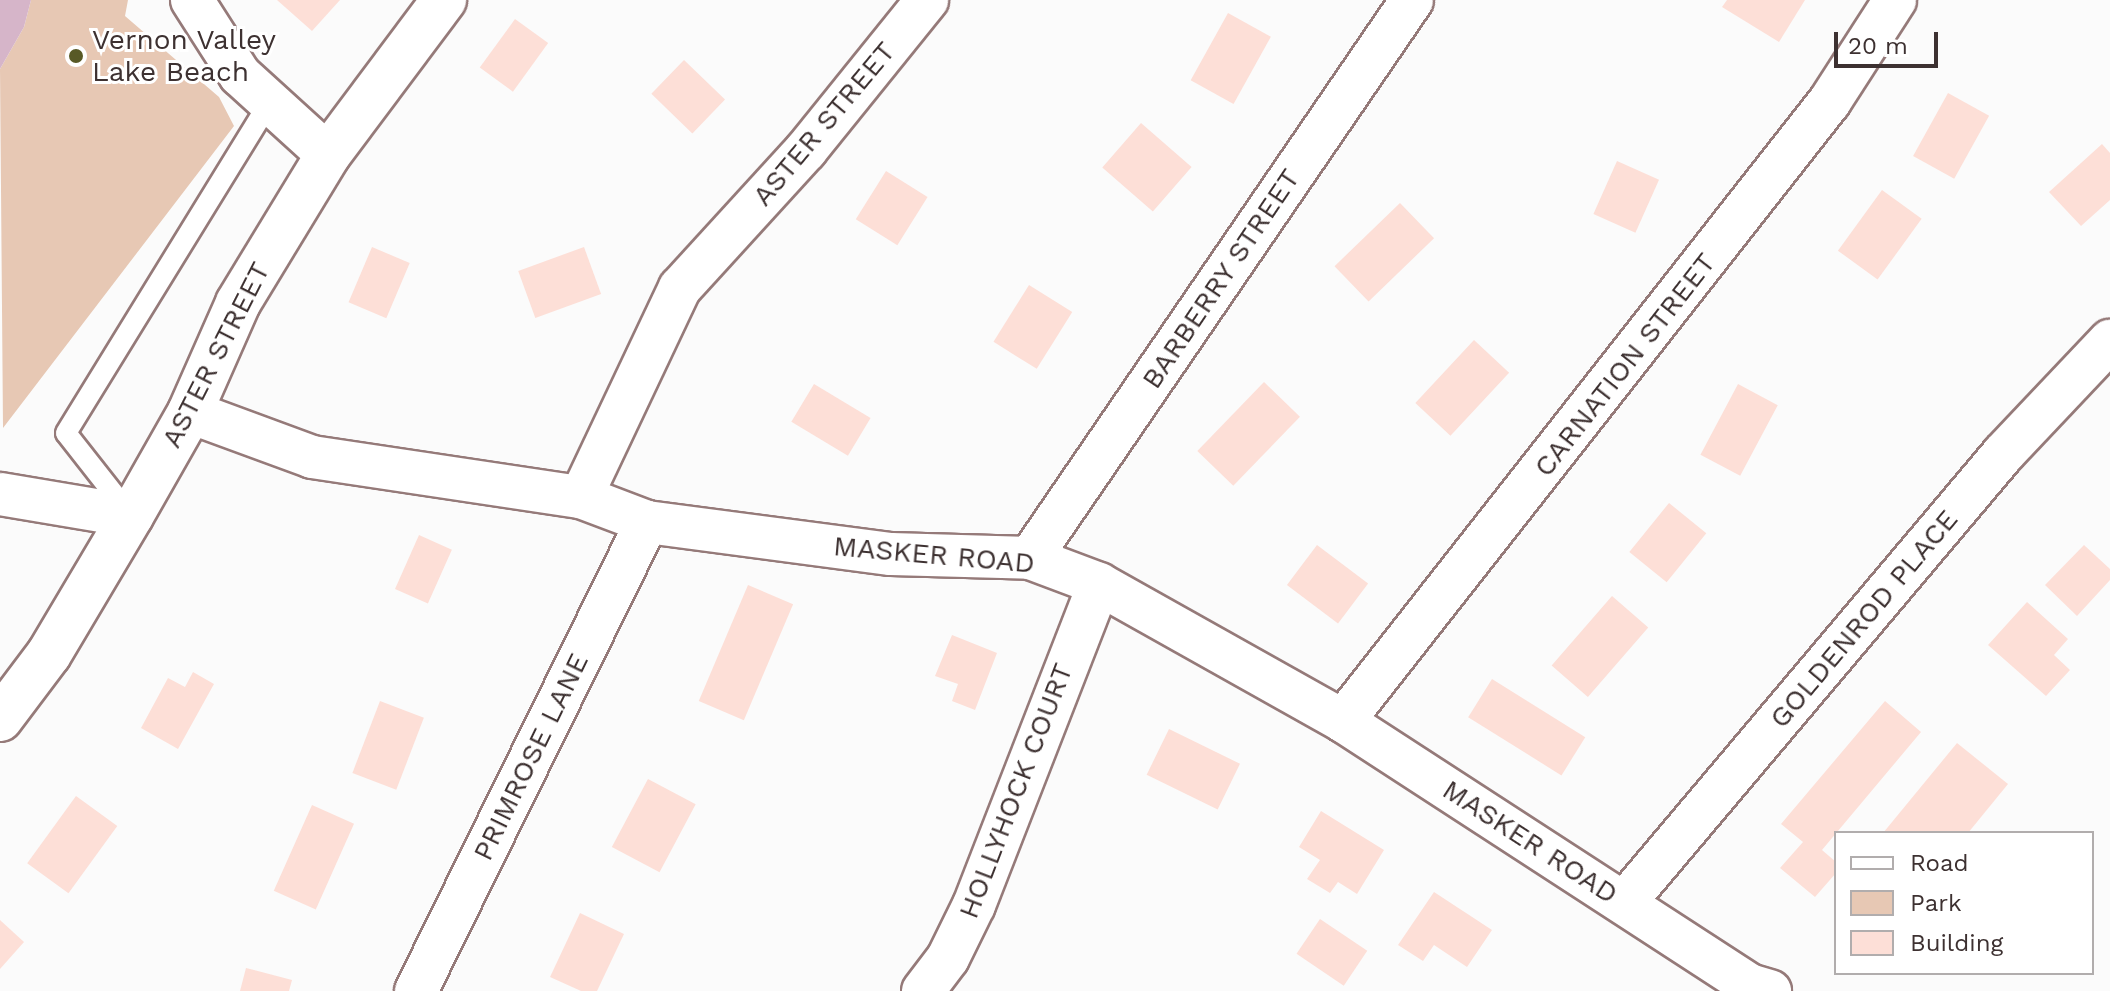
<!DOCTYPE html>
<html>
<head>
<meta charset="utf-8">
<style>
  body { margin:0 }
  #map { position:relative; width:2110px; height:991px; overflow:hidden; background:#fbfbfb; font-family:"Work Sans",sans-serif }
  div>[style] { position:absolute }
  .green>* { inset:0; background:#e7c8b4 }
  .water>* { inset:0; background:#d6b5c9 }
  .building>* { inset:0; background:#fddfd7; transform-origin:0 0 }
  .roads { filter:drop-shadow(2px 0 #957a79) drop-shadow(-2px 0 #957a79) drop-shadow(0 2px #957a79) drop-shadow(0 -2px #957a79) }
  .service>* { height:20px; margin:-10px; padding:0 10px; transform-origin:10px; border-radius:10px; background:#fff }
  .minor>* { height:42px; margin:-21px; padding:0 21px; transform-origin:21px; border-radius:21px; background:#fff }
  .tertiary>* { height:44px; margin:-22px; padding:0 22px; transform-origin:22px; border-radius:22px; background:#fff }
  .dots>* { width:22px; height:22px; translate:-50% -50%; box-sizing:border-box; border:4px solid #fff; border-radius:50% }
  span { translate:-50% -50%; white-space:nowrap; text-align:center; line-height:1.15; -webkit-text-stroke:6px #fff; paint-order:stroke }
  .poi-label { font-size:28px; color:#3d3131 }
  .left { translate:0 -50%; text-align:left }
  .street-label { font-size:28px; color:#3d3131 }
  .legend { position:absolute; left:1834px; top:831px; width:260px; height:144px; box-sizing:border-box; background:#fff; border:2px solid #b1adad; margin:0; padding:10px 14px; list-style:none; font-size:24px; color:#3d3131 }
  .legend li { display:flex; align-items:center; gap:16px; height:40px }
  .legend b { width:40px; border:2px solid #b1adad }
  .scale { position:absolute; left:1834px; top:32px; width:104px; height:36px; box-sizing:border-box; border:4px solid #3d3131; border-top:0; padding-left:10px; font-size:24px; line-height:28px; white-space:nowrap; color:#3d3131; -webkit-text-stroke:6px #fff; paint-order:stroke }
</style>
</head>
<body>
<div id="map">
  <div class="green">
    <i style="clip-path:polygon(31px 0,128px 0,125px 16px,219px 97px,234px 126px,3px 428px,0 69px,24px 27px)"></i>
  </div>
  <div class="water">
    <i style="clip-path:polygon(0 0,31px 0,24px 27px,0 69px)"></i>
  </div>
  <div class="building">
    <i style="clip-path:polygon(277px 0,340px 0,312px 31px)"></i>
    <i style="clip-path:polygon(1727px 0,1805px 0,1779px 42px,1722px 7px)"></i>
    <i style="left:1228px;top:13px;width:49px;height:77px;rotate:29deg"></i>
    <i style="left:515px;top:19px;width:41px;height:60px;rotate:36deg"></i>
    <i style="left:684px;top:60px;width:57px;height:47px;rotate:44deg"></i>
    <i style="left:1948px;top:93px;width:47px;height:72px;rotate:29deg"></i>
    <i style="left:1141px;top:123px;width:67px;height:59px;rotate:41deg"></i>
    <i style="clip-path:polygon(2102px 144px,2110px 153px,2110px 200px,2081px 226px,2049px 192px)"></i>
    <i style="left:1617px;top:161px;width:46px;height:58px;rotate:24deg"></i>
    <i style="left:886px;top:171px;width:49px;height:57px;rotate:32deg"></i>
    <i style="left:1882px;top:190px;width:49px;height:75px;rotate:36deg"></i>
    <i style="left:1400px;top:203px;width:49px;height:91px;rotate:46deg"></i>
    <i style="left:372px;top:247px;width:41px;height:60px;rotate:23deg"></i>
    <i style="left:584px;top:247px;width:50px;height:70px;rotate:70deg"></i>
    <i style="left:1029px;top:285px;width:51px;height:67px;rotate:32deg"></i>
    <i style="left:1474px;top:340px;width:48px;height:86px;rotate:43deg"></i>
    <i style="left:1264px;top:382px;width:50px;height:96px;rotate:44deg"></i>
    <i style="left:814px;top:384px;width:66px;height:44px;rotate:31deg"></i>
    <i style="left:1738px;top:384px;width:45px;height:80px;rotate:28deg"></i>
    <i style="left:1669px;top:503px;width:48px;height:63px;rotate:39deg"></i>
    <i style="left:419px;top:535px;width:36px;height:59px;rotate:24deg"></i>
    <i style="left:1317px;top:545px;width:64px;height:50px;rotate:37deg"></i>
    <i style="clip-path:polygon(2084px 545px,2110px 569px,2110px 580px,2077px 616px,2045px 585px)"></i>
    <i style="left:748px;top:585px;width:49px;height:126px;rotate:23deg"></i>
    <i style="left:1612px;top:596px;width:48px;height:92px;rotate:41deg"></i>
    <i style="clip-path:polygon(2027px 602px,2068px 639px,2054px 655px,2070px 670px,2046px 696px,1988px 645px)"></i>
    <i style="clip-path:polygon(952px 635px,997px 653px,975px 710px,952px 701px,958px 684px,935px 676px)"></i>
    <i style="clip-path:polygon(193px 672px,214px 684px,178px 749px,141px 728px,168px 678px,185px 687px)"></i>
    <i style="left:1492px;top:679px;width:110px;height:45px;rotate:32deg"></i>
    <i style="left:380px;top:701px;width:47px;height:77px;rotate:21deg"></i>
    <i style="clip-path:polygon(1885px 701px,1921px 732px,1822px 850px,1836px 862px,1836px 873px,1815px 897px,1780px 868px,1803px 842px,1781px 824px)"></i>
    <i style="left:1169px;top:729px;width:79px;height:51px;rotate:26deg"></i>
    <i style="clip-path:polygon(1957px 743px,2008px 784px,1968px 833px,1883px 833px)"></i>
    <i style="left:648px;top:779px;width:54px;height:77px;rotate:28deg"></i>
    <i style="left:76px;top:796px;width:51px;height:83px;rotate:36deg"></i>
    <i style="left:312px;top:805px;width:46px;height:94px;rotate:24deg"></i>
    <i style="clip-path:polygon(1321px 811px,1384px 850px,1357px 894px,1338px 882px,1330px 893px,1307px 879px,1320px 860px,1299px 847px)"></i>
    <i style="clip-path:polygon(1434px 892px,1492px 930px,1467px 967px,1434px 945px,1423px 961px,1398px 945px)"></i>
    <i style="clip-path:polygon(580px 913px,624px 934px,597px 991px,581px 991px,550px 977px)"></i>
    <i style="left:1320px;top:919px;width:57px;height:42px;rotate:34deg"></i>
    <i style="clip-path:polygon(0 920px,24px 942px,0 969px)"></i>
    <i style="clip-path:polygon(246px 968px,292px 980px,289px 991px,240px 991px)"></i>
  </div>
  <div class="roads">
    <div class="service">
      <i style="left:128px;top:512px;width:100px;rotate:-128.1deg"></i>
      <i style="left:66px;top:433px;width:389px;rotate:-58.4deg"></i>
    </div>
    <div class="minor">
      <i style="left:192px;top:0;width:89px;rotate:57.4deg"></i>
      <i style="left:240px;top:75px;width:119px;rotate:42.3deg"></i>
      <i style="left:190px;top:412px;width:130px;rotate:20.2deg"></i>
      <i style="left:312px;top:457px;width:272px;rotate:8.5deg"></i>
      <i style="left:581px;top:497px;width:71px;rotate:20.7deg"></i>
      <i style="left:647px;top:522px;width:246px;rotate:7.5deg"></i>
      <i style="left:891px;top:554px;width:139px;rotate:1.6deg"></i>
      <i style="left:1030px;top:558px;width:74px;rotate:20.6deg"></i>
      <i style="left:1099px;top:584px;width:280px;rotate:29.3deg"></i>
      <i style="left:1343px;top:721px;width:484px;rotate:33deg"></i>
      <i style="left:1749px;top:985px;width:22px;rotate:16deg"></i>
      <i style="left:0;top:494px;width:133px;rotate:9.5deg"></i>
      <i style="left:581px;top:497px;width:231px;rotate:-64.7deg"></i>
      <i style="left:680px;top:288px;width:187px;rotate:-47.6deg"></i>
      <i style="left:806px;top:150px;width:193px;rotate:-51.1deg"></i>
      <i style="left:1030px;top:558px;width:676px;rotate:-55.6deg"></i>
      <i style="left:1343px;top:721px;width:788px;rotate:-51.85deg"></i>
      <i style="left:1830px;top:101px;width:120px;rotate:-57.2deg"></i>
      <i style="left:1625px;top:902px;width:586px;rotate:-49.84deg"></i>
      <i style="left:2003px;top:454px;width:156px;rotate:-46.6deg"></i>
      <i style="left:416px;top:991px;width:523px;rotate:-63.78deg"></i>
      <i style="left:923px;top:991px;width:41px;rotate:-52.9deg"></i>
      <i style="left:948px;top:958px;width:59px;rotate:-63.9deg"></i>
      <i style="left:974px;top:905px;width:344px;rotate:-68.7deg"></i>
    </div>
    <div class="tertiary">
      <i style="left:0;top:719px;width:81px;rotate:-53deg"></i>
      <i style="left:49px;top:654px;width:161px;rotate:-59.3deg"></i>
      <i style="left:131px;top:516px;width:120px;rotate:-60.4deg"></i>
      <i style="left:190px;top:412px;width:119px;rotate:-66.2deg"></i>
      <i style="left:238px;top:303px;width:173px;rotate:-58.7deg"></i>
      <i style="left:328px;top:155px;width:194px;rotate:-53.2deg"></i>
    </div>
  </div>
  <div class="dots">
    <i style="left:76px;top:56px;background:#585926"></i>
  </div>
  <div class="poi-label">
    <span class="left" style="left:92px;top:56px">Vernon Valley<br>Lake Beach</span>
  </div>
  <div class="street-label">
    <span style="left:824px;top:124px;rotate:-50deg">ASTER STREET</span>
    <span style="left:1221px;top:279px;rotate:-56deg">BARBERRY STREET</span>
    <span style="left:216px;top:355px;rotate:-63deg">ASTER STREET</span>
    <span style="left:1625px;top:365px;rotate:-52deg">CARNATION STREET</span>
    <span style="left:934px;top:555px;rotate:5deg">MASKER ROAD</span>
    <span style="left:1864px;top:619px;rotate:-50deg">GOLDENROD PLACE</span>
    <span style="left:531px;top:757px;rotate:-64deg">PRIMROSE LANE</span>
    <span style="left:1016px;top:791px;rotate:-69deg">HOLLYHOCK COURT</span>
    <span style="left:1530px;top:842px;rotate:33deg">MASKER ROAD</span>
  </div>
  <ul class="legend">
  <li><b style="height:10px;background:#fff"></b>Road</li>
  <li><b style="height:22px;background:#e7c8b4"></b>Park</li>
  <li><b style="height:22px;background:#fddfd7"></b>Building</li>
  </ul>
  <div class="scale">20 m</div>
</div>
</body>
</html>
